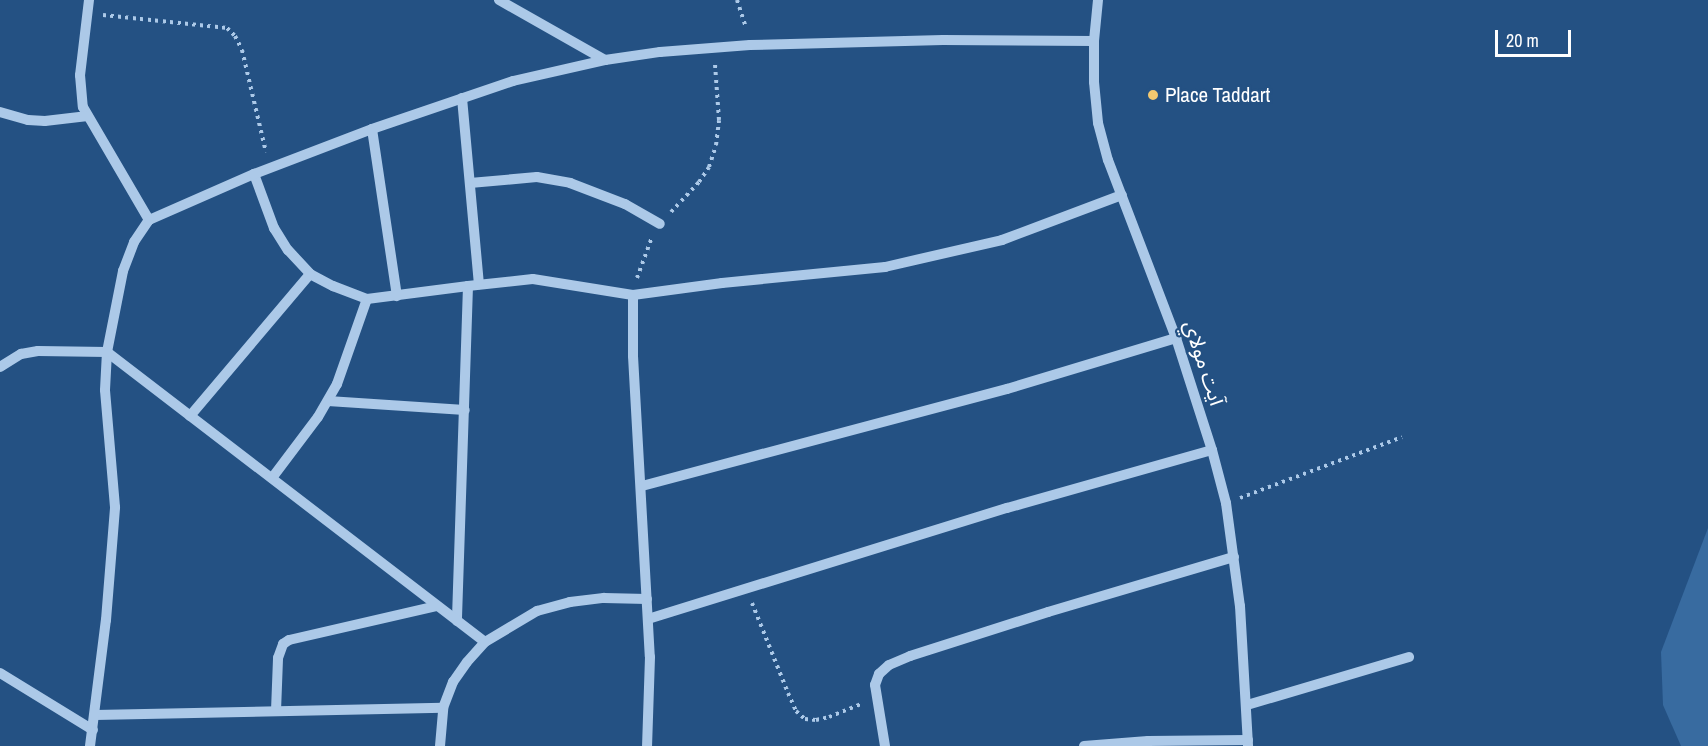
<!DOCTYPE html>
<html>
<head>
<meta charset="utf-8">
<style>
  body { margin:0 }
  #map { position:relative; width:1708px; height:746px; overflow:hidden; background:#245183; font-family:"Archivo Narrow","Noto Sans Arabic",sans-serif }
  div>[style] { position:absolute }
  .green>* { inset:0; background:#386ba0 }
  .path>* { height:4px; margin-top:-2px; transform-origin:0; background:repeating-linear-gradient(90deg,#acc9e8 0 3px,transparent 0 7.5px) }
  .minor>* { height:10px; margin:-5px; padding:0 5px; transform-origin:5px; border-radius:5px; background:#acc9e8 }
  .dots>* { width:16px; height:16px; translate:-50% -50%; box-sizing:border-box; border:3px solid #245183; border-radius:50% }
  span { translate:-50% -50%; white-space:nowrap; text-align:center; line-height:1.15; -webkit-text-stroke:4.5px #245183; paint-order:stroke }
  .poi-label { font-size:21px; color:#fff }
  .left { translate:0 -50%; text-align:left }
  .street-label { font-size:21px; color:#fff }
  .scale { position:absolute; left:1495px; top:30px; width:76px; height:27px; box-sizing:border-box; border:3px solid #fff; border-top:0; padding-left:8px; font-size:18px; line-height:21px; white-space:nowrap; color:#fff; -webkit-text-stroke:4px #245183; paint-order:stroke }
</style>
</head>
<body>
<div id="map">
  <div class="green">
    <i style="clip-path:polygon(1708px 528px,1708px 746px,1681px 746px,1663px 705px,1661px 652px)"></i>
  </div>
  <div class="path">
    <i style="left:737px;top:0;width:28px;rotate:72deg"></i>
    <i style="left:103px;top:15px;width:125px;rotate:6deg"></i>
    <i style="left:227px;top:28px;width:11px;rotate:45deg"></i>
    <i style="left:235px;top:36px;width:16px;rotate:63deg"></i>
    <i style="left:242px;top:50px;width:105px;rotate:76.8deg"></i>
    <i style="left:671px;top:212px;width:41px;rotate:-47deg"></i>
    <i style="left:699px;top:182px;width:18px;rotate:-56deg"></i>
    <i style="left:709px;top:167px;width:23px;rotate:-72deg"></i>
    <i style="left:716px;top:145px;width:25px;rotate:-83deg"></i>
    <i style="left:719px;top:120px;width:56px;rotate:-94.1deg"></i>
    <i style="left:637px;top:278px;width:44px;rotate:-69.9deg"></i>
    <i style="left:1240px;top:498px;width:173px;rotate:-20.6deg"></i>
    <i style="left:752px;top:603px;width:97px;rotate:68.2deg"></i>
    <i style="left:788px;top:693px;width:20px;rotate:66deg"></i>
    <i style="left:796px;top:711px;width:12px;rotate:42deg"></i>
    <i style="left:805px;top:719px;width:11px;rotate:5deg"></i>
    <i style="left:816px;top:720px;width:13px;rotate:-13deg"></i>
    <i style="left:829px;top:717px;width:35px;rotate:-22deg"></i>
  </div>
  <div class="minor">
    <i style="left:89px;top:0;width:76px;rotate:96.8deg"></i>
    <i style="left:80px;top:75px;width:32px;rotate:85deg"></i>
    <i style="left:83px;top:107px;width:131px;rotate:59.7deg"></i>
    <i style="left:499px;top:0;width:122px;rotate:29.5deg"></i>
    <i style="left:1098px;top:0;width:41px;rotate:95.6deg"></i>
    <i style="left:1094px;top:41px;width:41px;rotate:90deg"></i>
    <i style="left:1094px;top:82px;width:41px;rotate:84.4deg"></i>
    <i style="left:1098px;top:123px;width:38px;rotate:75deg"></i>
    <i style="left:1108px;top:160px;width:191px;rotate:69.1deg"></i>
    <i style="left:1176px;top:338px;width:118px;rotate:72.2deg"></i>
    <i style="left:1212px;top:450px;width:55px;rotate:75.2deg"></i>
    <i style="left:1226px;top:503px;width:104px;rotate:82.3deg"></i>
    <i style="left:1240px;top:606px;width:140px;rotate:86.7deg"></i>
    <i style="left:462px;top:98px;width:187px;rotate:84.8deg"></i>
    <i style="left:0;top:112px;width:29px;rotate:16deg"></i>
    <i style="left:28px;top:120px;width:17px;rotate:3deg"></i>
    <i style="left:45px;top:121px;width:43px;rotate:-6.6deg"></i>
    <i style="left:372px;top:129px;width:169px;rotate:81.5deg"></i>
    <i style="left:254px;top:174px;width:58px;rotate:69.7deg"></i>
    <i style="left:274px;top:228px;width:26px;rotate:58deg"></i>
    <i style="left:288px;top:250px;width:33px;rotate:47deg"></i>
    <i style="left:310px;top:274px;width:26px;rotate:28deg"></i>
    <i style="left:333px;top:286px;width:36px;rotate:21deg"></i>
    <i style="left:367px;top:299px;width:102px;rotate:-7.3deg"></i>
    <i style="left:468px;top:286px;width:335px;rotate:91.9deg"></i>
    <i style="left:470px;top:183px;width:67px;rotate:-5.1deg"></i>
    <i style="left:537px;top:177px;width:34px;rotate:10deg"></i>
    <i style="left:570px;top:183px;width:59px;rotate:20.9deg"></i>
    <i style="left:625px;top:204px;width:40px;rotate:29.7deg"></i>
    <i style="left:468px;top:286px;width:65px;rotate:-6.1deg"></i>
    <i style="left:533px;top:279px;width:101px;rotate:9.1deg"></i>
    <i style="left:633px;top:295px;width:90px;rotate:-7.7deg"></i>
    <i style="left:722px;top:283px;width:164px;rotate:-5.6deg"></i>
    <i style="left:885px;top:267px;width:120px;rotate:-13deg"></i>
    <i style="left:1002px;top:240px;width:128px;rotate:-20.6deg"></i>
    <i style="left:633px;top:295px;width:61px;rotate:90deg"></i>
    <i style="left:633px;top:356px;width:301px;rotate:86.8deg"></i>
    <i style="left:650px;top:657px;width:89px;rotate:91.9deg"></i>
    <i style="left:0;top:367px;width:25px;rotate:-32deg"></i>
    <i style="left:21px;top:354px;width:17px;rotate:-10deg"></i>
    <i style="left:38px;top:351px;width:69px;rotate:0.8deg"></i>
    <i style="left:107px;top:352px;width:476px;rotate:37.5deg"></i>
    <i style="left:328px;top:401px;width:137px;rotate:3.8deg"></i>
    <i style="left:190px;top:416px;width:186px;rotate:-49.8deg"></i>
    <i style="left:272px;top:478px;width:76px;rotate:-53deg"></i>
    <i style="left:318px;top:417px;width:38px;rotate:-60deg"></i>
    <i style="left:337px;top:384px;width:90px;rotate:-70.6deg"></i>
    <i style="left:642px;top:486px;width:378px;rotate:-14.9deg"></i>
    <i style="left:1007px;top:389px;width:177px;rotate:-16.8deg"></i>
    <i style="left:648px;top:619px;width:376px;rotate:-17.2deg"></i>
    <i style="left:1007px;top:508px;width:213px;rotate:-15.8deg"></i>
    <i style="left:0;top:673px;width:109px;rotate:31.5deg"></i>
    <i style="left:1247px;top:705px;width:169px;rotate:-16.5deg"></i>
    <i style="left:276px;top:711px;width:53px;rotate:-87.8deg"></i>
    <i style="left:278px;top:658px;width:15px;rotate:-70deg"></i>
    <i style="left:283px;top:644px;width:7px;rotate:-34deg"></i>
    <i style="left:289px;top:640px;width:151px;rotate:-13deg"></i>
    <i style="left:95px;top:715px;width:348px;rotate:-1.2deg"></i>
    <i style="left:90px;top:746px;width:127px;rotate:-82.8deg"></i>
    <i style="left:106px;top:620px;width:113px;rotate:-85.4deg"></i>
    <i style="left:115px;top:507px;width:117px;rotate:-94.9deg"></i>
    <i style="left:105px;top:390px;width:38px;rotate:-87deg"></i>
    <i style="left:107px;top:352px;width:83px;rotate:-78.8deg"></i>
    <i style="left:123px;top:271px;width:31px;rotate:-69deg"></i>
    <i style="left:134px;top:242px;width:27px;rotate:-56deg"></i>
    <i style="left:149px;top:220px;width:115px;rotate:-23.7deg"></i>
    <i style="left:254px;top:174px;width:126px;rotate:-20.9deg"></i>
    <i style="left:372px;top:129px;width:149px;rotate:-18.8deg"></i>
    <i style="left:513px;top:81px;width:94px;rotate:-12.9deg"></i>
    <i style="left:605px;top:60px;width:56px;rotate:-8.3deg"></i>
    <i style="left:660px;top:52px;width:90px;rotate:-4.4deg"></i>
    <i style="left:750px;top:45px;width:193px;rotate:-1.5deg"></i>
    <i style="left:943px;top:40px;width:151px;rotate:0.4deg"></i>
    <i style="left:440px;top:746px;width:38px;rotate:-85deg"></i>
    <i style="left:443px;top:708px;width:28px;rotate:-69deg"></i>
    <i style="left:453px;top:682px;width:24px;rotate:-55deg"></i>
    <i style="left:467px;top:662px;width:27px;rotate:-48deg"></i>
    <i style="left:485px;top:642px;width:61px;rotate:-30.8deg"></i>
    <i style="left:537px;top:611px;width:34px;rotate:-15deg"></i>
    <i style="left:570px;top:602px;width:34px;rotate:-7deg"></i>
    <i style="left:604px;top:598px;width:43px;rotate:1.3deg"></i>
    <i style="left:885px;top:746px;width:62px;rotate:-99.3deg"></i>
    <i style="left:875px;top:685px;width:12px;rotate:-70deg"></i>
    <i style="left:879px;top:674px;width:13px;rotate:-42deg"></i>
    <i style="left:889px;top:665px;width:23px;rotate:-23deg"></i>
    <i style="left:910px;top:656px;width:145px;rotate:-17.7deg"></i>
    <i style="left:1048px;top:612px;width:194px;rotate:-16.5deg"></i>
    <i style="left:1084px;top:746px;width:64px;rotate:-4.5deg"></i>
    <i style="left:1148px;top:741px;width:100px;rotate:-0.6deg"></i>
  </div>
  <div class="dots">
    <i style="left:1153px;top:95px;background:#f2c870"></i>
  </div>
  <div class="poi-label">
    <span class="left" style="left:1165px;top:95px">Place Taddart</span>
  </div>
  <div class="street-label">
    <span style="left:1204px;top:363px;rotate:72deg">آيت مولاي</span>
  </div>
  <div class="scale">20 m</div>
</div>
</body>
</html>
